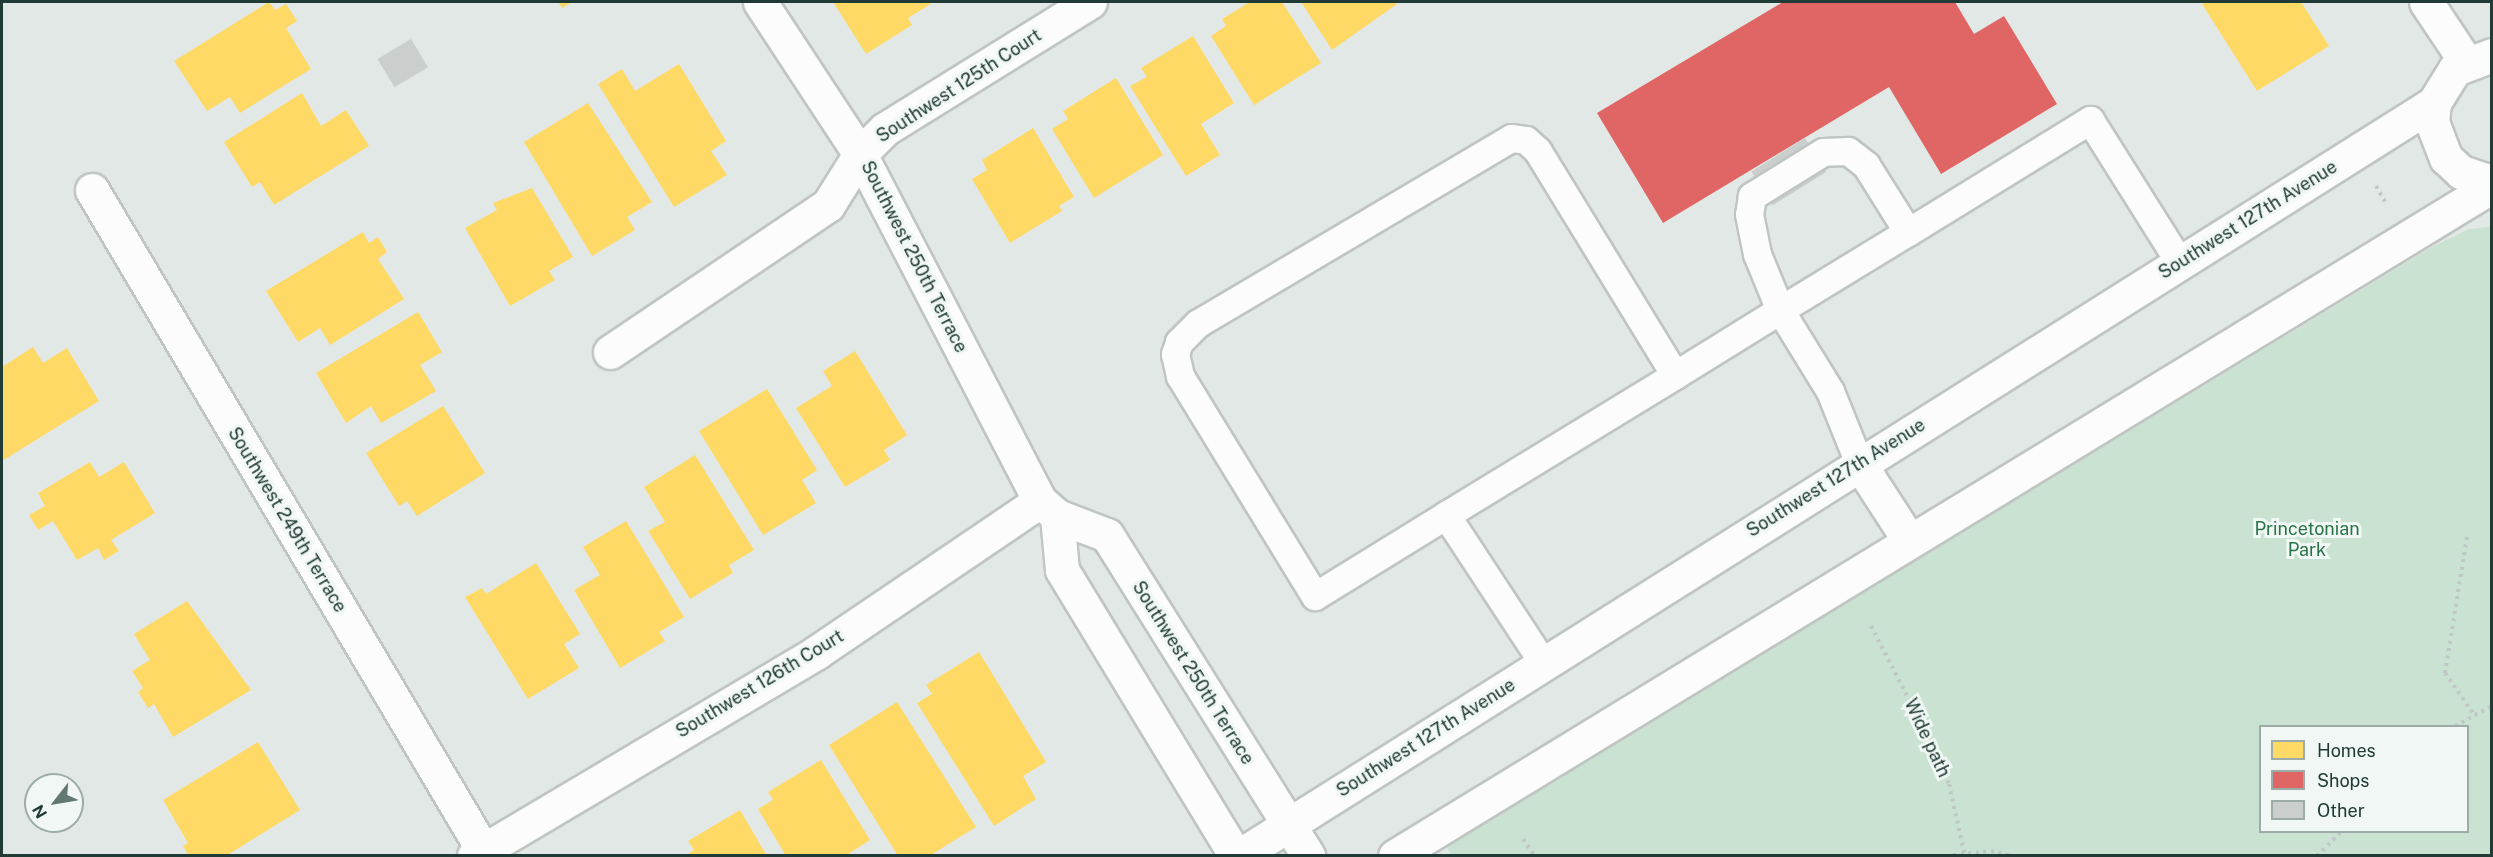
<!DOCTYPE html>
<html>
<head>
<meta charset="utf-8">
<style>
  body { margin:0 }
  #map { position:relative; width:2493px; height:857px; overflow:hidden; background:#e2e8e5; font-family:"Public Sans",sans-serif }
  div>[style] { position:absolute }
  .green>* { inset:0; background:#cae2d2 }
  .homes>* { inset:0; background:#ffd966 }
  .shops>* { inset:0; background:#e06666 }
  .building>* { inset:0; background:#cacfcd; transform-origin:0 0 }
  .path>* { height:4px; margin-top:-2px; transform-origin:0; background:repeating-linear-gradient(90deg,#bfc8c6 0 3px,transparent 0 7.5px) }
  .roads { filter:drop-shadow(2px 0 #bfc5c2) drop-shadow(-2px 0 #bfc5c2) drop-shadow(0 2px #bfc5c2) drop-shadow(0 -2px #bfc5c2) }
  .service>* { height:27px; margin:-13.5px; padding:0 13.5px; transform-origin:13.5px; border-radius:13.5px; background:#fbfcfb }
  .minor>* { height:33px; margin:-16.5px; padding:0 16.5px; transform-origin:16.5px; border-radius:16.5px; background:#fbfcfb }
  .tertiary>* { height:33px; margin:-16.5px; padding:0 16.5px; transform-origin:16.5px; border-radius:16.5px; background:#fbfcfb }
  span { translate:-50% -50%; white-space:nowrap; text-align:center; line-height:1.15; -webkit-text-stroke:6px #f0f7f4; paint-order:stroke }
  .street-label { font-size:18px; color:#203b35 }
  .park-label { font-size:18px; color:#297348 }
  .frame { position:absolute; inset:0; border:3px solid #203b35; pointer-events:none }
  .legend { position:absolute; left:2259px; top:725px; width:210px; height:108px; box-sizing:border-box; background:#f0f7f4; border:2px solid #9daca8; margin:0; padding:8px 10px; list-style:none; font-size:18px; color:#203b35 }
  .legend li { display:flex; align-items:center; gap:12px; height:30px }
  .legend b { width:30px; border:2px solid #9daca8 }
  .north { position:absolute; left:24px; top:773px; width:60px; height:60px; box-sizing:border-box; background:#f0f7f4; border:2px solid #9daca8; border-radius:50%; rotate:239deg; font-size:16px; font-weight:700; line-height:24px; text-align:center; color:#203b35 }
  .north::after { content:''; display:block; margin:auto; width:21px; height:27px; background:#647873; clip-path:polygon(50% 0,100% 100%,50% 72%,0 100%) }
</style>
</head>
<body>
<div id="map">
  <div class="green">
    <i style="clip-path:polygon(evenodd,2491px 227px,2491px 855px,1452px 856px,1446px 846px,2432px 247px,2469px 229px,2491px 227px,2260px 726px,2468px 726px,2468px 832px,2260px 832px,2260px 726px)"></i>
  </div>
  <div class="homes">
    <i style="clip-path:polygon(269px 2px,275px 10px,286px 4px,297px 21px,286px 28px,311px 69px,240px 113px,230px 97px,207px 111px,174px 61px)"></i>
    <i style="clip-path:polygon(558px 2px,572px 2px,562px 8px)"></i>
    <i style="clip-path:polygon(833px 2px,929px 2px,931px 4px,908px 18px,912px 25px,866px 54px)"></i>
    <i style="clip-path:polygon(1250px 2px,1282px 2px,1321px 63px,1254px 105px,1211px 36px,1226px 26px,1222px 19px)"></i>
    <i style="clip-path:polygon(1301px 2px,1395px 2px,1397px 4px,1332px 50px)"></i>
    <i style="clip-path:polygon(2205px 2px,2301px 2px,2329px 46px,2257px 91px,2202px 4px)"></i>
    <i style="clip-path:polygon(1193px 36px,1234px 103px,1201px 124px,1220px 155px,1186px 176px,1130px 86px,1147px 77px,1141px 68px)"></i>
    <i style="clip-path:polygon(679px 64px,726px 141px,711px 151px,727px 175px,674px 207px,598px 84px,622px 69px,635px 91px)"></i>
    <i style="clip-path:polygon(1116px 78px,1163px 155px,1094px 198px,1052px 129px,1068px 119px,1063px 111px)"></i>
    <i style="clip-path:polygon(302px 93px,321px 126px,346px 110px,369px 146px,274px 205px,260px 182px,252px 187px,224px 142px)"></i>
    <i style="clip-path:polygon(588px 103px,652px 202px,627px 217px,635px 230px,592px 256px,524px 142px)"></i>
    <i style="clip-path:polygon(1033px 128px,1074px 197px,1059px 206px,1062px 211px,1010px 243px,972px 179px,987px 170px,982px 160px)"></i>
    <i style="clip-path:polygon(532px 188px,573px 257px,549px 271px,555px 280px,510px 306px,465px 228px,497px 210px,493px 203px)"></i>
    <i style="clip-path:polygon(363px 232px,369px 243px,378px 237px,387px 252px,378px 259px,404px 299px,330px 345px,320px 328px,298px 342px,266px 291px)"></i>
    <i style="clip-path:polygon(418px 312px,442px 352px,420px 365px,436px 391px,381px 423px,371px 406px,346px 423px,316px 373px)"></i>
    <i style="clip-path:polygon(33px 347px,43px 363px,67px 348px,99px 401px,2px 461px,2px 367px)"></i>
    <i style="clip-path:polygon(855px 351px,907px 435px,884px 450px,890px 460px,845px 487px,796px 408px,832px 386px,823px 371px)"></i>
    <i style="clip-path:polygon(767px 389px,817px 470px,802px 480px,816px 503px,763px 535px,699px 431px)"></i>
    <i style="clip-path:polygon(443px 406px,485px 473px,417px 516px,407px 501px,399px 506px,366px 453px)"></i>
    <i style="clip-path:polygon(695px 455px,754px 550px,729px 565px,733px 573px,690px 599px,648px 531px,665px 522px,644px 487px)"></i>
    <i style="clip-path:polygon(90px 462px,99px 477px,124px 462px,155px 513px,111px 540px,119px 551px,104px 560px,98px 548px,77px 560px,53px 521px,38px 530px,29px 515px,45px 506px,38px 493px)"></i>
    <i style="clip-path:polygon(626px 521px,684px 617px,659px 632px,665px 641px,620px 668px,574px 590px,600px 575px,583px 547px)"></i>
    <i style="clip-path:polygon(536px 563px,580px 634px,564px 644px,579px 668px,528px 699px,465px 597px,482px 588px,486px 594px)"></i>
    <i style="clip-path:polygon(187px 601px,251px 690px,173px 737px,154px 704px,148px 708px,138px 692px,143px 688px,132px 671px,150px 660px,134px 634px)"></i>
    <i style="clip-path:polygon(979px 652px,1046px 762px,1023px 776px,1036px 799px,994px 826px,917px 703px,932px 694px,926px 685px)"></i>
    <i style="clip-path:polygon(897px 702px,976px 827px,929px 856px,898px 856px,829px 745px)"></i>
    <i style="clip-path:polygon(258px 742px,300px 810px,226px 856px,189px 856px,183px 846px,188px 843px,163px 800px)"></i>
    <i style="clip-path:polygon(821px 760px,870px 840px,845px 856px,786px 856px,758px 809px,773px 800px,768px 792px)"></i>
    <i style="clip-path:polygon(740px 810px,767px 856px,685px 856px,694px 850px,688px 841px)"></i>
  </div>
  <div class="shops">
    <i style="clip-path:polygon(1783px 2px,1955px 2px,1974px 34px,2004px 16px,2057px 104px,1941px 174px,1889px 87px,1663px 223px,1597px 113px)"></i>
  </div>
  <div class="building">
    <i style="left:411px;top:39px;width:33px;height:39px;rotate:59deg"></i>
    <i style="left:1805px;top:138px;width:40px;height:63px;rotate:58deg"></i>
  </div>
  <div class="path">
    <i style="left:2376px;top:186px;width:20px;rotate:60deg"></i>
    <i style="left:2467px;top:537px;width:138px;rotate:99.2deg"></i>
    <i style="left:2445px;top:673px;width:49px;rotate:55deg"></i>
    <i style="left:1871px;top:626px;width:135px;rotate:62.7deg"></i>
    <i style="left:1933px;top:746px;width:41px;rotate:67.2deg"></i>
    <i style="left:1949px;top:784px;width:74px;rotate:77.5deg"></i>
    <i style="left:2455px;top:726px;width:42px;rotate:-28.4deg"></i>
    <i style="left:1523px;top:839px;width:21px;rotate:55deg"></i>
    <i style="left:1946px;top:856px;width:45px;rotate:-6.3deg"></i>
    <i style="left:1991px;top:851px;width:23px;rotate:13deg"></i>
    <i style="left:2317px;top:856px;width:34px;rotate:-45deg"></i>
  </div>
  <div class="roads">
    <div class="service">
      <i style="left:1908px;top:232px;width:79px;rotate:-122.1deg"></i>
      <i style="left:1866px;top:165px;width:23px;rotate:-142deg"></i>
      <i style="left:1848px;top:151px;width:25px;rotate:178deg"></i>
      <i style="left:1823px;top:152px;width:84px;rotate:148.2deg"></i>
      <i style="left:1752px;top:196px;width:18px;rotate:99deg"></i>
      <i style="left:1749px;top:214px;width:41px;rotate:78.7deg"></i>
      <i style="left:1757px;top:254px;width:61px;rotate:67.7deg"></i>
      <i style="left:1780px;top:310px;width:150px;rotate:-31.4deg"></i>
      <i style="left:1908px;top:232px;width:214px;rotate:-31.6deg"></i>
      <i style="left:2090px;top:120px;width:169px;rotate:57.8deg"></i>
      <i style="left:1675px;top:375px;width:264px;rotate:-121.5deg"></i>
      <i style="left:1537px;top:150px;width:15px;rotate:-138deg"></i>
      <i style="left:1526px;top:140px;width:15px;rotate:-172deg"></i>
      <i style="left:1511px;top:138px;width:364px;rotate:149.4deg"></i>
      <i style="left:1198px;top:323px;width:27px;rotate:135deg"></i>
      <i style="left:1179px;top:342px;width:13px;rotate:108deg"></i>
      <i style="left:1175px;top:354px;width:23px;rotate:77deg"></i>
      <i style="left:1180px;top:376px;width:258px;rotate:58.5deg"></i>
      <i style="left:1315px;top:596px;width:154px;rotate:-31.7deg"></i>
      <i style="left:1446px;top:515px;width:268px;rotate:-31.4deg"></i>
      <i style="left:1675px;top:375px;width:123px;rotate:-31.8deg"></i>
      <i style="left:1780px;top:310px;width:95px;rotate:58.3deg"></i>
      <i style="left:1830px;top:391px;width:78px;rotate:68.1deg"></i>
      <i style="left:1446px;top:515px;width:178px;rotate:56.7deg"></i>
    </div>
    <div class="minor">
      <i style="left:760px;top:2px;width:182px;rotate:56.7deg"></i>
      <i style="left:860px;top:154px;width:391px;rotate:62.6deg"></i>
      <i style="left:1040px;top:501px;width:23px;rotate:41deg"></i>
      <i style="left:1057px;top:516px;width:53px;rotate:20.8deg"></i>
      <i style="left:1107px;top:535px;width:379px;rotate:57.9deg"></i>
      <i style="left:2426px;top:2px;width:72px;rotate:56.3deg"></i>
      <i style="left:92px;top:190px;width:767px;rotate:59.36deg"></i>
      <i style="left:610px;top:352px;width:263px;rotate:-34deg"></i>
      <i style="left:828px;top:205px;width:60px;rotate:-57.9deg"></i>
      <i style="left:860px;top:154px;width:35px;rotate:-45deg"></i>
      <i style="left:885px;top:129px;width:241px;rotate:-31.8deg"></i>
      <i style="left:1057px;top:516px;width:54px;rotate:84.7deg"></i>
      <i style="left:1062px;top:570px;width:335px;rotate:58.7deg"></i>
      <i style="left:474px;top:856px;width:399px;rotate:-30.7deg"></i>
      <i style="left:817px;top:652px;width:269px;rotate:-34.1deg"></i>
    </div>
    <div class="tertiary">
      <i style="left:2492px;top:55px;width:40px;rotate:159deg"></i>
      <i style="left:2455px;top:69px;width:40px;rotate:122deg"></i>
      <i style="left:2434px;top:103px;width:19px;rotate:96deg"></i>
      <i style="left:2432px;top:122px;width:39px;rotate:69deg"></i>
      <i style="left:2446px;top:158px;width:21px;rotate:43deg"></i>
      <i style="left:2461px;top:172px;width:33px;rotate:18deg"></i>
      <i style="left:1859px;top:463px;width:92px;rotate:57deg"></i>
      <i style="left:1239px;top:856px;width:1412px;rotate:-32.22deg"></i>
      <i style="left:1395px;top:856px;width:1285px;rotate:-31.41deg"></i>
    </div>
  </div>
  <div class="street-label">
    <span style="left:959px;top:86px;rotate:-33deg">Southwest 125th Court</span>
    <span style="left:2248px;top:220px;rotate:-32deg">Southwest 127th Avenue</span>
    <span style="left:914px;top:257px;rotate:63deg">Southwest 250th Terrace</span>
    <span style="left:1836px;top:478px;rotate:-32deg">Southwest 127th Avenue</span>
    <span style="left:287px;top:520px;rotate:59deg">Southwest 249th Terrace</span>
    <span style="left:1193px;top:673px;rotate:58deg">Southwest 250th Terrace</span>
    <span style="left:760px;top:684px;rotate:-31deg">Southwest 126th Court</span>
    <span style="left:1426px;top:738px;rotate:-32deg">Southwest 127th Avenue</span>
    <span style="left:1927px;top:738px;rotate:65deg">Wide path</span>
  </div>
  <div class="park-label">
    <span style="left:2307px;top:540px">Princetonian<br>Park</span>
  </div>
  <div class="frame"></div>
  <ul class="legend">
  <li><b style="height:16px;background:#ffd966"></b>Homes</li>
  <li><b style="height:16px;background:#e06666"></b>Shops</li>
  <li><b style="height:16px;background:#cacfcd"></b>Other</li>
  </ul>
  <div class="north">N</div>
</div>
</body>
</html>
